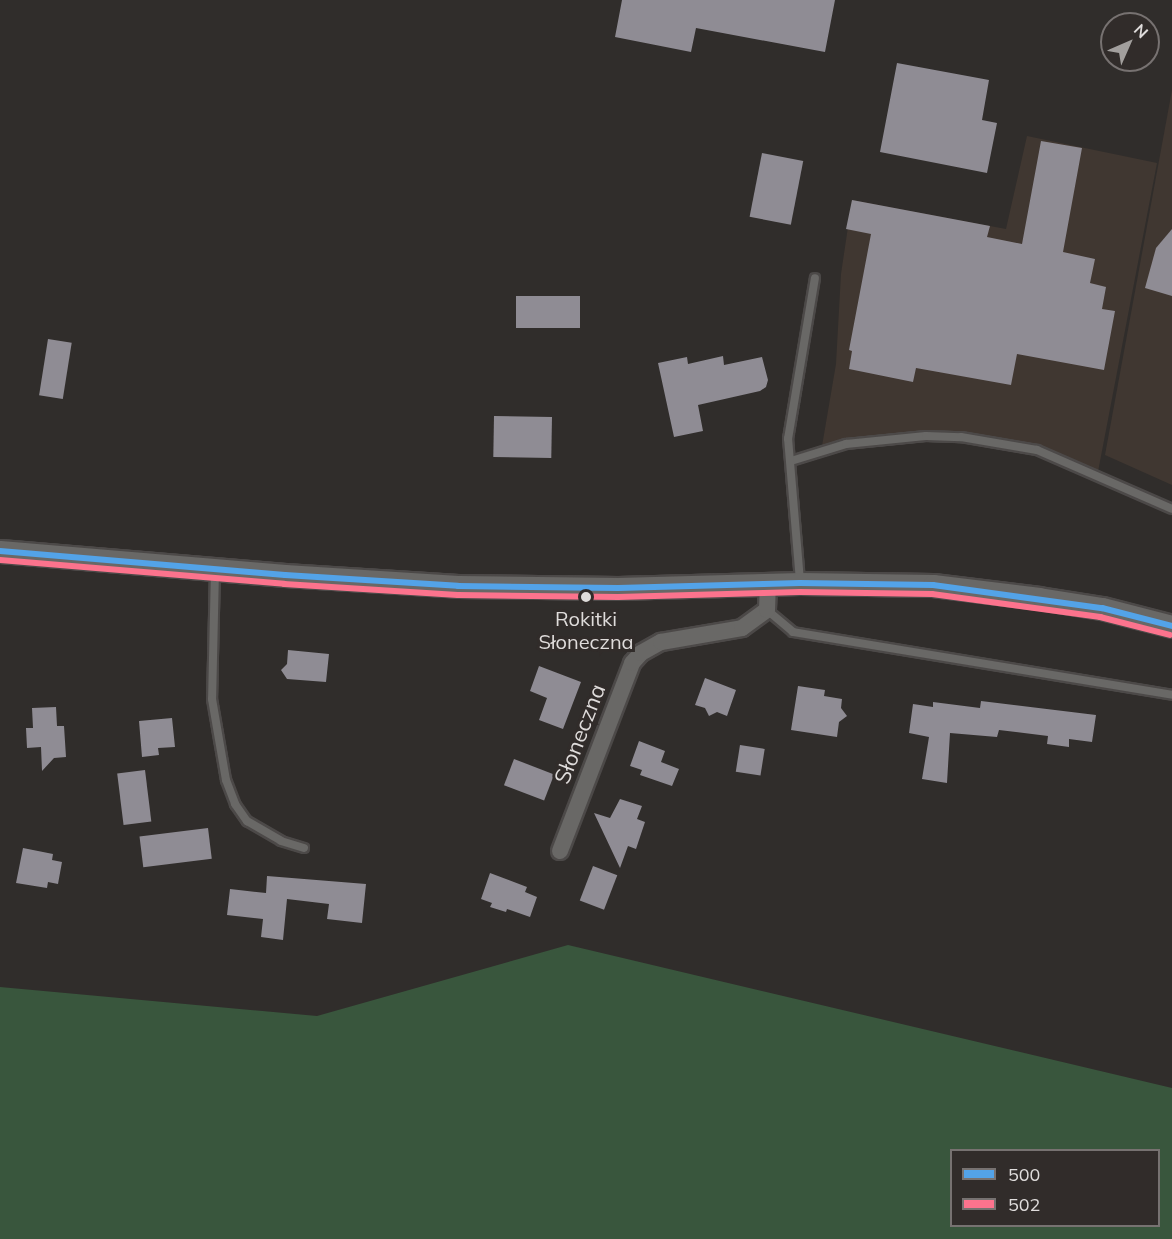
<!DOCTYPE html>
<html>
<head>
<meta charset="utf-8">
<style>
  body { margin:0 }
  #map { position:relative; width:1172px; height:1239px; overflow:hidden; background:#302d2b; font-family:Mulish,sans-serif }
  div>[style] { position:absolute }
  .built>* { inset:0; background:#403731 }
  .forest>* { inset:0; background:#39563d }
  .building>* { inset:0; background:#8f8c94; transform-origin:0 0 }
  .roads { filter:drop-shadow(2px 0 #4c4948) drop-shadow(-2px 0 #4c4948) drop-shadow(0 2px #4c4948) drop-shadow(0 -2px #4c4948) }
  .service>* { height:8px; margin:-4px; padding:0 4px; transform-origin:4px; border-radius:4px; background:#696866 }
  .minor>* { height:16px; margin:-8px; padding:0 8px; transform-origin:8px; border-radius:8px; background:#696866 }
  .tertiary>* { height:21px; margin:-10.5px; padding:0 10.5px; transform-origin:10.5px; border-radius:10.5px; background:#696866 }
  .bus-1>* { height:6px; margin:-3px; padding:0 3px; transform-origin:3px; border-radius:3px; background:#53a3e8 }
  .bus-2>* { height:6px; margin:-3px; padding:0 3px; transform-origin:3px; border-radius:3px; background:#fc738d }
  .dots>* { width:16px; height:16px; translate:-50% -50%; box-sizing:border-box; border:3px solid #312c2a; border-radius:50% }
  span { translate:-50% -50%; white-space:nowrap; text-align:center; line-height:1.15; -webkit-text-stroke:6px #312c2a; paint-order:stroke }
  .bus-label { font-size:20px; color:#dfdcdb }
  .street-label { font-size:22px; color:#dfdcdb }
  .legend { position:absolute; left:950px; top:1149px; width:210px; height:78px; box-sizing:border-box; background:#312c2a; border:2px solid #777271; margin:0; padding:8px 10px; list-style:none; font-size:18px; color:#dfdcdb }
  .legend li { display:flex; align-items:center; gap:12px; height:30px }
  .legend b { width:30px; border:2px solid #777271 }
  .north { position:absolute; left:1100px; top:12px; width:60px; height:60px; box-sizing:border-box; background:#312c2a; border:2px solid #777271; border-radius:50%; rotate:45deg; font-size:16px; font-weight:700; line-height:24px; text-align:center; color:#dfdcdb }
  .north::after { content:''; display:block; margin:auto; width:21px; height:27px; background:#a29f9d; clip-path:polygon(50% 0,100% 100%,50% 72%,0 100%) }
</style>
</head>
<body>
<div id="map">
  <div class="built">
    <i style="clip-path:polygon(1172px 90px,1172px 485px,1105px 455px)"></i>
    <i style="clip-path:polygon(1027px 136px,1157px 163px,1097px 477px,1000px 439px,911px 433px,821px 452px,836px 364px,841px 274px,852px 200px,1006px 229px)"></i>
  </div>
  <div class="forest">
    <i style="clip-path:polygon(evenodd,568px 945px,1172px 1088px,1172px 1239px,0 1239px,0 987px,317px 1016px,568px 945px,952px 1150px,1158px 1150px,1158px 1226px,952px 1226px,952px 1150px)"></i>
  </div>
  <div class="building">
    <i style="clip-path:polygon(622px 0,835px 0,825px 52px,696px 28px,691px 52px,615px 37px)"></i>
    <i style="clip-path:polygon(897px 63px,989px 80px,982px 120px,997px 123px,987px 173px,880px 152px)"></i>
    <i style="clip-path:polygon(1041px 141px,1082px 148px,1063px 252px,1095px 259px,1090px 283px,1106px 287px,1102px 309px,1115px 311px,1104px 370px,1017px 354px,1011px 385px,916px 368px,913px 382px,849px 369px,852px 351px,849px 350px,871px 234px,846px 229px,852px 200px,990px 226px,987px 237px,1022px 244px)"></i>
    <i style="left:762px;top:153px;width:42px;height:65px;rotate:11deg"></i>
    <i style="clip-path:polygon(1172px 229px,1172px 296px,1145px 288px,1156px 248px)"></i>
    <i style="left:516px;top:296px;width:64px;height:32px"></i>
    <i style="left:48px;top:339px;width:24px;height:57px;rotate:9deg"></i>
    <i style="clip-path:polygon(723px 356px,724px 365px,762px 357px,768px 380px,766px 387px,760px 391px,698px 405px,703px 431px,674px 437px,658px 363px,687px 357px,688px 364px)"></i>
    <i style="left:494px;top:416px;width:58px;height:41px;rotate:1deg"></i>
    <i style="clip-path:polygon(288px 650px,329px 654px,326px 682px,287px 679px,281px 670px,287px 664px)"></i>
    <i style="clip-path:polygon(539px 666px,581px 682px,563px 729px,539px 720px,547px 698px,530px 691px)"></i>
    <i style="clip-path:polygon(705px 678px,736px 690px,727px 716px,717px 712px,709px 716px,705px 708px,695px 705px)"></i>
    <i style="clip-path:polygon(798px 686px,825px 690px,824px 696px,842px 699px,841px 708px,847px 716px,839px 722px,837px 737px,791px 730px)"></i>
    <i style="clip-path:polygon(981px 701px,1096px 715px,1092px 742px,1069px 739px,1069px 747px,1047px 744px,1048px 736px,999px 730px,997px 737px,950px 733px,947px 783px,922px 779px,929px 737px,909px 733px,913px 704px,933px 707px,933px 702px,980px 708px)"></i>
    <i style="clip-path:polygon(56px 707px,57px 726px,64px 726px,66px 757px,54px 758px,42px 771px,41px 747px,27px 748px,26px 728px,33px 728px,32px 708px)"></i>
    <i style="clip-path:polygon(172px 718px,175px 747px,158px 748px,159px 755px,142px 757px,139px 721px)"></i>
    <i style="clip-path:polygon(639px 741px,665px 751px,661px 762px,679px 769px,672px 786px,640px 775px,642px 770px,630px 766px)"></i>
    <i style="left:740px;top:745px;width:25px;height:27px;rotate:9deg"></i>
    <i style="left:514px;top:759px;width:43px;height:28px;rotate:21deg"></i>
    <i style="left:145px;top:770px;width:52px;height:28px;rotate:83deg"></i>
    <i style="clip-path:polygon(620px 799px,642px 806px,637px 819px,645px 822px,636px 849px,628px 846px,620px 868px,594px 813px,610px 818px)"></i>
    <i style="left:208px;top:828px;width:31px;height:69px;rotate:83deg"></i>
    <i style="clip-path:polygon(23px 848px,53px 854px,52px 860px,62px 862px,58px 884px,48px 882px,47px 888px,16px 883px)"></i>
    <i style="left:593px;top:866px;width:26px;height:37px;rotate:21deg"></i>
    <i style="clip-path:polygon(490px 873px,527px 887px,525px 892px,537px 897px,530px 917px,507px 909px,506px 912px,490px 907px,492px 903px,481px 899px)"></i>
    <i style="clip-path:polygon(267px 876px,366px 884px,362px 923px,327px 919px,329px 904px,287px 899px,283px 940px,261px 937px,263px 919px,227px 915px,230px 889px,266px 893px)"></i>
  </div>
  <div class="roads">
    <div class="service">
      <i style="left:791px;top:461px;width:58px;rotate:-17.2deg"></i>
      <i style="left:846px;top:444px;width:80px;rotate:-5.7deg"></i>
      <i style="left:926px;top:436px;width:35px;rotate:2deg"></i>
      <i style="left:961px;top:437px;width:77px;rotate:9.7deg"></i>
      <i style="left:1037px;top:450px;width:147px;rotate:23.6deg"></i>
      <i style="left:215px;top:570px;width:129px;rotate:91.3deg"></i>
      <i style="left:212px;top:699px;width:82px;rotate:80.2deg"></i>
      <i style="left:226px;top:780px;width:26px;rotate:69deg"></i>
      <i style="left:235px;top:804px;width:21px;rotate:55deg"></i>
      <i style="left:247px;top:821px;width:39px;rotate:30deg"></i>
      <i style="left:281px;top:841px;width:24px;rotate:17deg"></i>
      <i style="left:800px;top:581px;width:143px;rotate:-94.8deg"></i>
      <i style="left:788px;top:439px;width:163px;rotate:-80.5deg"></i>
      <i style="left:767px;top:610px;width:34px;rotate:40deg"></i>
      <i style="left:793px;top:632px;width:384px;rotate:9.4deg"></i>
    </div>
    <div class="minor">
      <i style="left:560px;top:851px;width:201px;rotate:-69deg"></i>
      <i style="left:632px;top:663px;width:13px;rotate:-48deg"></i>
      <i style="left:641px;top:653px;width:23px;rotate:-29deg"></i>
      <i style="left:661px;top:642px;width:82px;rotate:-9.8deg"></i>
      <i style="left:742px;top:628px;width:31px;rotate:-36deg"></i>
      <i style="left:767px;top:610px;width:26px;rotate:-88deg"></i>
    </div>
    <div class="tertiary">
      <i style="left:0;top:551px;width:286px;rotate:4.8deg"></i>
      <i style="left:285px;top:575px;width:173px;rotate:3.6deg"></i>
      <i style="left:458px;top:586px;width:160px;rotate:0.7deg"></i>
      <i style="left:618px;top:588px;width:182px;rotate:-1.6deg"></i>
      <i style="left:800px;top:583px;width:133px;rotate:0.9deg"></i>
      <i style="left:933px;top:585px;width:107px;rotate:7deg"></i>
      <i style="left:1039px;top:598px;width:64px;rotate:9deg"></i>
      <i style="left:1102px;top:608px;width:72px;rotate:14.4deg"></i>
    </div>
  </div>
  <div class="bus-1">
    <i style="left:0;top:551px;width:286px;rotate:4.8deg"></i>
    <i style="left:285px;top:575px;width:173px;rotate:3.6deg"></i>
    <i style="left:458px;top:586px;width:160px;rotate:0.7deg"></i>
    <i style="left:618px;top:588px;width:182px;rotate:-1.6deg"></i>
    <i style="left:800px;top:583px;width:133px;rotate:0.9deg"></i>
    <i style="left:933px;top:585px;width:171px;rotate:7.8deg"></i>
    <i style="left:1102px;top:608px;width:72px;rotate:14.4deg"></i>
  </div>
  <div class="bus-2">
    <i style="left:0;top:560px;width:285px;rotate:4.8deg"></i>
    <i style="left:284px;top:584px;width:174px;rotate:3.6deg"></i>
    <i style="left:458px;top:595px;width:160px;rotate:0.7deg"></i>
    <i style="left:618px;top:597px;width:182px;rotate:-1.6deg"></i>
    <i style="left:800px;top:592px;width:132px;rotate:0.9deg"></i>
    <i style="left:932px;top:594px;width:170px;rotate:7.8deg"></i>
    <i style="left:1100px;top:617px;width:72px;rotate:14.4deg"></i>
  </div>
  <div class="dots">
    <i style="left:586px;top:597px;background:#dfdcdb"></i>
  </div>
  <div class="bus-label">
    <span style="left:586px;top:630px">Rokitki<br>Słoneczna</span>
  </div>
  <div class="street-label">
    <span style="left:580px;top:734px;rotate:-69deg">Słoneczna</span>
  </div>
  <ul class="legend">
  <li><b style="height:8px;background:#53a3e8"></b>500</li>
  <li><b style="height:8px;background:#fc738d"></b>502</li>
  </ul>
  <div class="north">N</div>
</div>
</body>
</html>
